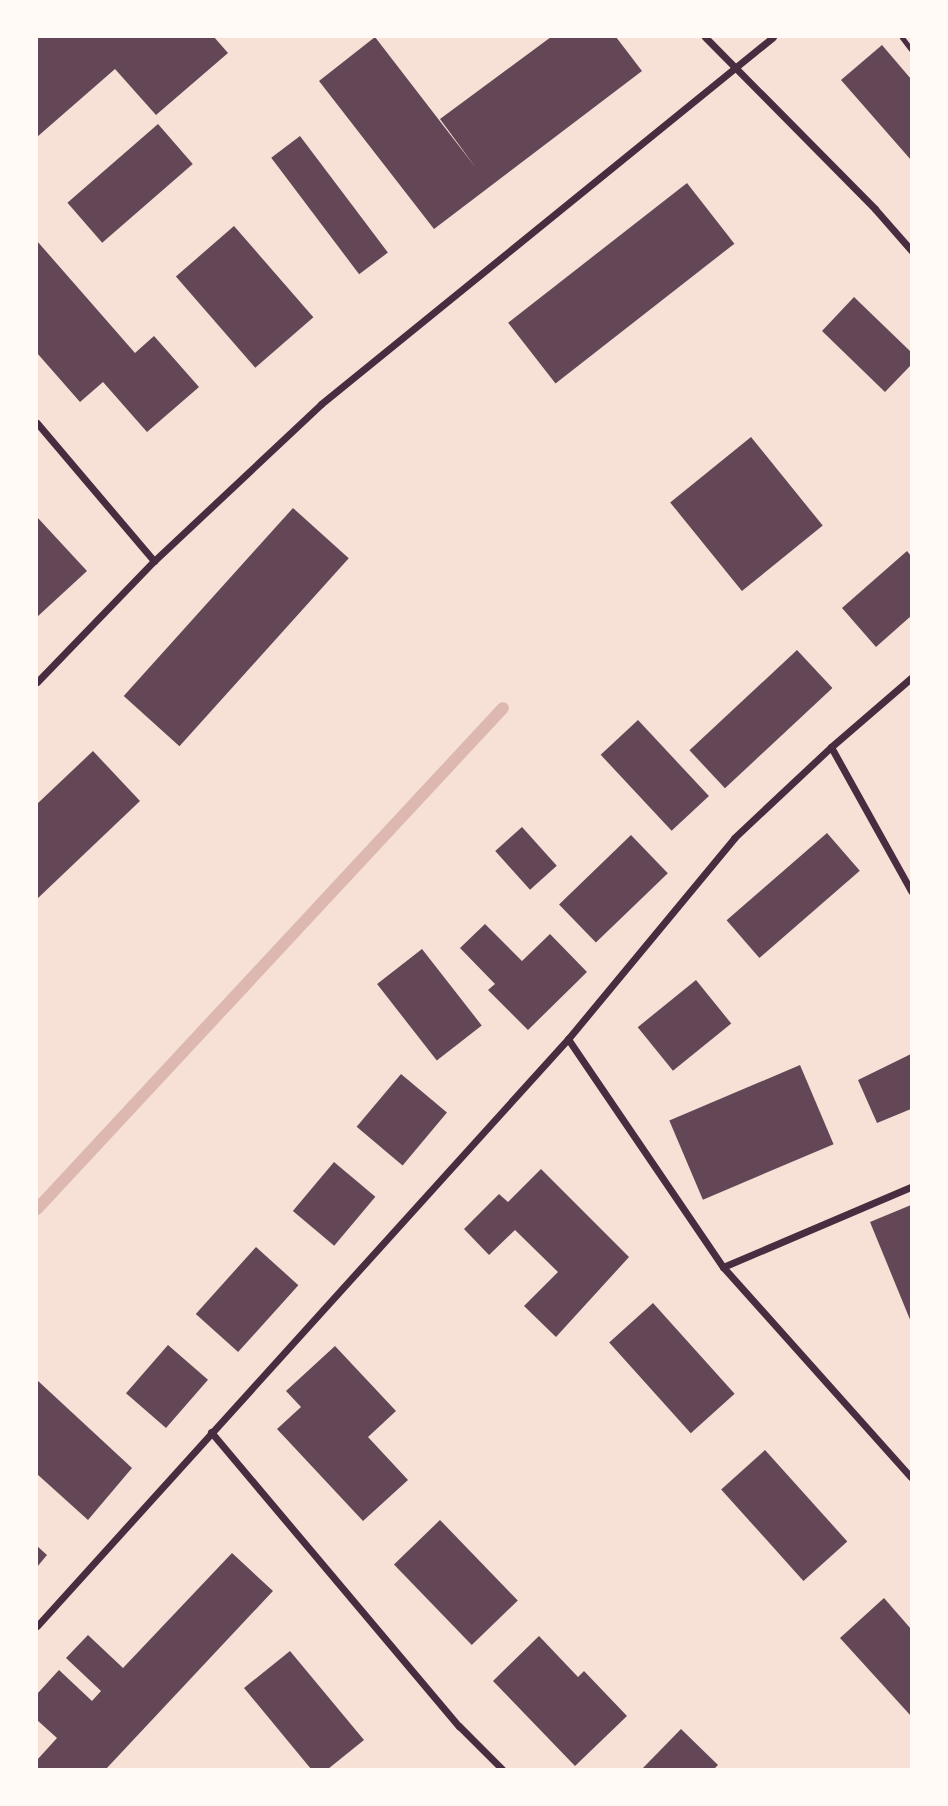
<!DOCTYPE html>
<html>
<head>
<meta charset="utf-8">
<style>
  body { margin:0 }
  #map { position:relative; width:948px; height:1806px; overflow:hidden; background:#f7e1d7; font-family:"Nunito Sans",sans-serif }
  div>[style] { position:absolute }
  .stream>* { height:12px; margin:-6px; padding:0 6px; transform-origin:6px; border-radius:6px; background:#dcb8b0 }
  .building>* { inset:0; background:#644757; transform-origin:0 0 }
  .path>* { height:4.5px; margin:-2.25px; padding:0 2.25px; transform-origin:2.25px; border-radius:2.25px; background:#4a2c40 }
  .minor>* { height:7px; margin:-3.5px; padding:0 3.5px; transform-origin:3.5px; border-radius:3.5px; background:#4a2c40 }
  span { translate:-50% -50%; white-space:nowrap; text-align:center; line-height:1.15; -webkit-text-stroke:6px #fffaf5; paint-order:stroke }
  .frame { position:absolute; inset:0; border:38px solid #fffaf5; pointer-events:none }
</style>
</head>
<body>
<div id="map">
  <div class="stream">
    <i style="left:37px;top:1209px;width:684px;rotate:-47.07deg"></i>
  </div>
  <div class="building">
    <i style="clip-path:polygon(37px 37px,214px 37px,228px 53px,156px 115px,115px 69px,37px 137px)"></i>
    <i style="clip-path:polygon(375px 37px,476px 168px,440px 119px,551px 37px,616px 37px,642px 71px,434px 229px,319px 81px)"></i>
    <i style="clip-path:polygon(882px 45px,911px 79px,911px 160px,841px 80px)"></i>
    <i style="left:158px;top:124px;width:53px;height:120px;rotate:49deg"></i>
    <i style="left:300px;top:136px;width:146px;height:36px;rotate:53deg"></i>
    <i style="left:687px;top:183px;width:77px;height:227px;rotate:52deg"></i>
    <i style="left:234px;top:226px;width:121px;height:77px;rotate:49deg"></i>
    <i style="clip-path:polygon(37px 241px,135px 353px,154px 336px,199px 387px,147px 432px,103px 382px,80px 402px,37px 353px)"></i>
    <i style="clip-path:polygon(854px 297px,911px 352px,911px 365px,885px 392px,822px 331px)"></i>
    <i style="left:751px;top:437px;width:114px;height:104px;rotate:51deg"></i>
    <i style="left:293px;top:508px;width:75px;height:253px;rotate:42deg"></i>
    <i style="clip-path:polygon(37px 517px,87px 571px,37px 617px)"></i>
    <i style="clip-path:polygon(907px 551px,911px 556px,911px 616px,876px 647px,842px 608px)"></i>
    <i style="left:797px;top:650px;width:52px;height:147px;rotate:47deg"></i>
    <i style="left:638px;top:720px;width:104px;height:51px;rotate:47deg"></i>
    <i style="clip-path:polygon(93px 751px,140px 801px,37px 899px,37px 804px)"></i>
    <i style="left:522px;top:827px;width:52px;height:36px;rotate:48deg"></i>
    <i style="left:827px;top:833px;width:50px;height:133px;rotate:49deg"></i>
    <i style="left:631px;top:835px;width:53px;height:100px;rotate:46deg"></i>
    <i style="clip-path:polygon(485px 924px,522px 961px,550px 934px,587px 972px,528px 1030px,488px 990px,495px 984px,460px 948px)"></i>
    <i style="left:422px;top:949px;width:97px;height:57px;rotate:52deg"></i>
    <i style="left:696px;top:980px;width:56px;height:75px;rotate:51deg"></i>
    <i style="clip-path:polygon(911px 1054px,911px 1109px,877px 1123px,858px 1080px)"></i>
    <i style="left:800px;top:1065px;width:86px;height:142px;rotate:67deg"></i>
    <i style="left:401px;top:1074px;width:60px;height:69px;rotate:40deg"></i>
    <i style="left:334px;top:1162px;width:54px;height:64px;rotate:40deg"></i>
    <i style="clip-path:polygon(541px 1169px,629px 1257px,556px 1337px,524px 1306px,558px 1272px,515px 1230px,489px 1255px,464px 1229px,499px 1194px,508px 1202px)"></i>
    <i style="clip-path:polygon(911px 1205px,911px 1322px,870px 1222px)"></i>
    <i style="left:256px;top:1247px;width:57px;height:90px;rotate:42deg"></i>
    <i style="left:653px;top:1303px;width:122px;height:59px;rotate:48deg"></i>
    <i style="left:168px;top:1345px;width:53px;height:64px;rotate:41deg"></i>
    <i style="clip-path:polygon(335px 1346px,396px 1411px,368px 1437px,408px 1480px,363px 1521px,277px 1429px,301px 1407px,286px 1391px)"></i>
    <i style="clip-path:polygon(37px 1380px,132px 1468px,88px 1520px,37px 1474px)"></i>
    <i style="left:765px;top:1450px;width:123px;height:59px;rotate:48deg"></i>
    <i style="left:440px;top:1520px;width:112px;height:64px;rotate:46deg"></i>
    <i style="clip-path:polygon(37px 1546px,47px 1555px,37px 1567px)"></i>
    <i style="clip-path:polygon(232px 1553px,273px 1591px,106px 1769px,37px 1769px,37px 1760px,57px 1738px,37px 1720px,37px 1694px,59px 1670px,92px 1701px,101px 1691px,66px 1658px,88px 1635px,123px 1668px)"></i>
    <i style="clip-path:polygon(884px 1598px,911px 1629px,911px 1716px,840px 1638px)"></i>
    <i style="clip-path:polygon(539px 1636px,578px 1677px,584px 1671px,627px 1716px,575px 1766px,493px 1681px)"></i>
    <i style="clip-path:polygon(290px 1651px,364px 1740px,328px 1769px,311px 1769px,244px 1688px)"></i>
    <i style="clip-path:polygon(681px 1729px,718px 1765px,714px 1769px,642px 1769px)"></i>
  </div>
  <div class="path">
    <i style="left:902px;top:37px;width:15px;rotate:53deg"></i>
  </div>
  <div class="minor">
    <i style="left:705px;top:37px;width:242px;rotate:45.3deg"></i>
    <i style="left:875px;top:209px;width:55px;rotate:48.7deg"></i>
    <i style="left:37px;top:423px;width:181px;rotate:49.7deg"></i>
    <i style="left:37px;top:682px;width:168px;rotate:-46deg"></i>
    <i style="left:154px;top:561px;width:229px;rotate:-43.2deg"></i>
    <i style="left:321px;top:404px;width:582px;rotate:-39.07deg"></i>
    <i style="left:831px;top:747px;width:165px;rotate:60.9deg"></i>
    <i style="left:568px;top:1039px;width:276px;rotate:55.8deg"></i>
    <i style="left:723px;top:1267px;width:282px;rotate:48.2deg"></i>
    <i style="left:723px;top:1267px;width:204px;rotate:-23.1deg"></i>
    <i style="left:211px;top:1432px;width:385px;rotate:49.9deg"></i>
    <i style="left:459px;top:1726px;width:61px;rotate:45deg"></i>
    <i style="left:37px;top:1626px;width:792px;rotate:-47.87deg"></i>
    <i style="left:568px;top:1039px;width:261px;rotate:-50.4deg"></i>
    <i style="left:734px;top:838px;width:133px;rotate:-43.2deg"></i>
    <i style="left:831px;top:747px;width:106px;rotate:-40.8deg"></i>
  </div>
  <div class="frame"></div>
</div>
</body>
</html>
